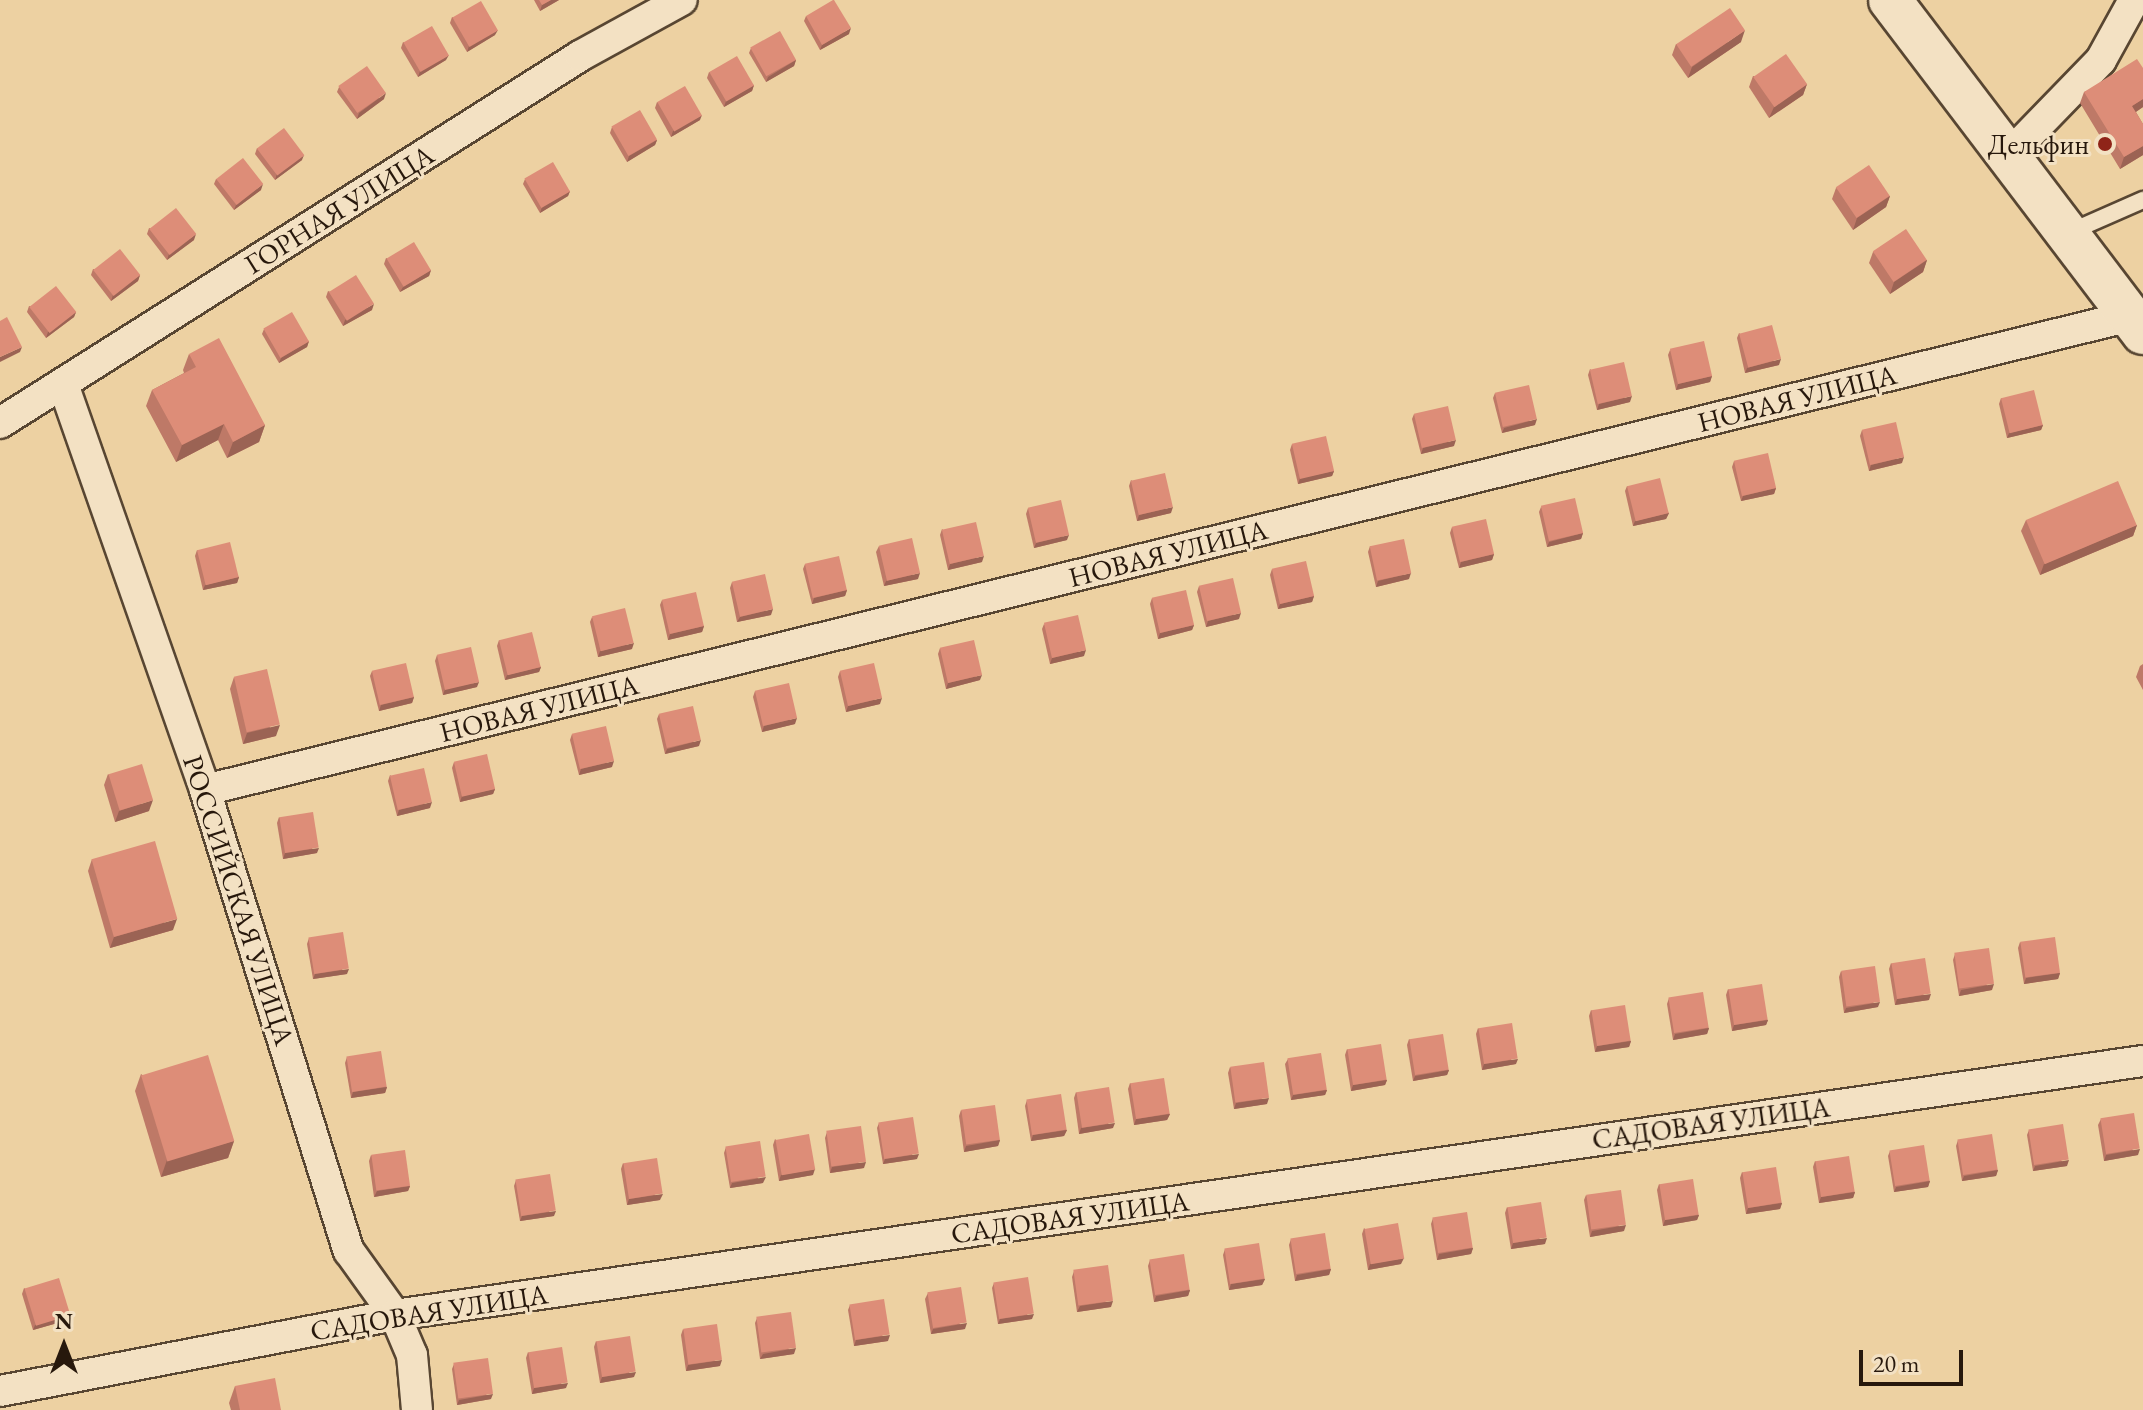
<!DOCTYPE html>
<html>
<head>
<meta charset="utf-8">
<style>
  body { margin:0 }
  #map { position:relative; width:2143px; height:1410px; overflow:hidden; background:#edd1a2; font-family:"EB Garamond",serif }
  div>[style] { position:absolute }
  .roads { filter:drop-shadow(2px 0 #584632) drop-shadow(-2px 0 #584632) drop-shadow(0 2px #584632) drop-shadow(0 -2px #584632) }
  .lane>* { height:16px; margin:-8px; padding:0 8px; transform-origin:8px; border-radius:8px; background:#f3e1c3 }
  .street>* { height:30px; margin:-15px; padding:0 15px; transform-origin:15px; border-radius:15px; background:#f3e1c3 }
  .secondary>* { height:42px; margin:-21px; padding:0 21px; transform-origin:21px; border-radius:21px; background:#f3e1c3 }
  .wall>* { inset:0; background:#be7967 }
  .shaded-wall>* { inset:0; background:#9b6354 }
  .building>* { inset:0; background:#dd8d78; transform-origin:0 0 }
  .dots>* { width:22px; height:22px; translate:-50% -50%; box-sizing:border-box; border:4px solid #f3e1c3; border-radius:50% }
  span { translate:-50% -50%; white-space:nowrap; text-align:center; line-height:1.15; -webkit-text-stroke:6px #f3e1c3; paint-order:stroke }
  .poi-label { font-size:28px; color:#27180c }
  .right { translate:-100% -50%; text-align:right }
  .street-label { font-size:28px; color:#27180c }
  .north { position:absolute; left:24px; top:1306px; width:80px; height:80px; -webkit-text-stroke:6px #f3e1c3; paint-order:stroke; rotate:0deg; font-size:22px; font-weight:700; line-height:32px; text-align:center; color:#27180c }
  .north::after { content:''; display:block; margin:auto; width:28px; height:36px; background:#27180c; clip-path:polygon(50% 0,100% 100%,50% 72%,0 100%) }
  .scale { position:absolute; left:1859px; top:1350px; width:104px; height:36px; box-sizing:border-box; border:4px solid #27180c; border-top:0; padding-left:10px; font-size:24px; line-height:28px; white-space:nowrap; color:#27180c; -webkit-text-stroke:6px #f3e1c3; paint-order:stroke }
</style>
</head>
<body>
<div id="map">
  <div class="roads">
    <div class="lane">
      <i style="left:2070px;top:232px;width:80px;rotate:-23.7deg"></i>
    </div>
    <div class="street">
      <i style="left:2009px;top:155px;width:132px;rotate:-45.9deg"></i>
      <i style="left:2101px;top:60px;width:68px;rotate:-61.2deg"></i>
      <i style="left:63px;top:384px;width:430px;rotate:70.7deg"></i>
      <i style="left:205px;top:790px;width:483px;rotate:72.7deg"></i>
      <i style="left:349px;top:1251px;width:79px;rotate:54.3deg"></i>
      <i style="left:395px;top:1315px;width:43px;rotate:67deg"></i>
      <i style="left:412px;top:1355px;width:55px;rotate:84.8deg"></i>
      <i style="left:0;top:423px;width:686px;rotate:-32.32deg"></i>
      <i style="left:580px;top:56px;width:116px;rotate:-28.8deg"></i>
      <i style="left:205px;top:790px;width:1983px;rotate:-13.83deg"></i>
      <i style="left:0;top:1391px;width:402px;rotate:-10.9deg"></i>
      <i style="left:395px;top:1315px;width:1766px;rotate:-8.27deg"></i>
    </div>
    <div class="secondary">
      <i style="left:1890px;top:0;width:418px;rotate:52.8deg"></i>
    </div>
  </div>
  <div class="wall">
    <i style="clip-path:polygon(534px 0,559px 0,540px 11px)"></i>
    <i style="clip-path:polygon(806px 16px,849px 34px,820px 50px,804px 21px)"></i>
    <i style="clip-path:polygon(452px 17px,495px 35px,467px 52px,450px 23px)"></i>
    <i style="clip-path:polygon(403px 42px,446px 60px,418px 77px,401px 48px)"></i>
    <i style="clip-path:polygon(1741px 42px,1688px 78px,1672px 55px,1676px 44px)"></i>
    <i style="clip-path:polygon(751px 48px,796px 60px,794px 66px,766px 82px,749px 53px)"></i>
    <i style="clip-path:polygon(2143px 68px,2143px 107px,2136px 112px,2143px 124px,2143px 155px,2120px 169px,2080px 103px,2084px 92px)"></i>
    <i style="clip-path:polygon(709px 72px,754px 85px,752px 91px,724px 107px,707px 78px)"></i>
    <i style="clip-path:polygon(1753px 76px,1807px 84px,1803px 95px,1769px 118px,1749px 87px)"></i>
    <i style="clip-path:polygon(339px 87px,384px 99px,357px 119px,337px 92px)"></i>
    <i style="clip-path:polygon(657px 102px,700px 120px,671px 137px,655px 108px)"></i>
    <i style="clip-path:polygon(612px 127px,657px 140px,655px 145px,627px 162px,610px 133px)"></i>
    <i style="clip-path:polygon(257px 148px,302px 160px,275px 180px,255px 154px)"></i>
    <i style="clip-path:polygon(216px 179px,261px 190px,234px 210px,214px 184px)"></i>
    <i style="clip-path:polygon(525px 179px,570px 191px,568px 196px,540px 213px,523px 184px)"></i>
    <i style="clip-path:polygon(1836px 188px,1890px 196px,1886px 207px,1853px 230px,1832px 199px)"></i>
    <i style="clip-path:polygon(149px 228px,194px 240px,167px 260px,147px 234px)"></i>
    <i style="clip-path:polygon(1873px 252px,1927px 260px,1923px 272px,1890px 294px,1869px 263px)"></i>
    <i style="clip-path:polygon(386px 258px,431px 270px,429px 276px,400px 292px,384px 264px)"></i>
    <i style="clip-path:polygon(93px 269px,140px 275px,138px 281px,111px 301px,91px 275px)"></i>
    <i style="clip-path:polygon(328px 291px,372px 310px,343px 326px,326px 297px)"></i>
    <i style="clip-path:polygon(29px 306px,76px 312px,74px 317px,46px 338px,27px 312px)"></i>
    <i style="clip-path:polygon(264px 329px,309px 341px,307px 347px,279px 363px,262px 334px)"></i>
    <i style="clip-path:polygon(1739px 333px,1779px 365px,1745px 373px,1737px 338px)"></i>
    <i style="clip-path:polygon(1670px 350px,1712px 376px,1710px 382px,1676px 390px,1668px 355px)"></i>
    <i style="clip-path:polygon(189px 354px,265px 425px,259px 442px,227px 458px,218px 440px,176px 462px,146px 406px,152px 390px,184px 373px,183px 370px)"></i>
    <i style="clip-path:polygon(1590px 369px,1630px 402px,1597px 410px,1588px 375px)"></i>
    <i style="clip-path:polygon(1495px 393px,1535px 425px,1502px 433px,1493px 398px)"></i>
    <i style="clip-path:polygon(2001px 398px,2043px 425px,2041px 430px,2007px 438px,1999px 404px)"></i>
    <i style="clip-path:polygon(1414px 414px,1454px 446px,1421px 454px,1412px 419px)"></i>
    <i style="clip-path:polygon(1862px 430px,1902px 463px,1869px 471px,1860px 436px)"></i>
    <i style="clip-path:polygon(1292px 444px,1334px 471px,1332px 476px,1298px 484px,1290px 450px)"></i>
    <i style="clip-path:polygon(1734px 461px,1776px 488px,1774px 494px,1741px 501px,1732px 467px)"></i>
    <i style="clip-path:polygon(1131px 480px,1171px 513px,1137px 521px,1129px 486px)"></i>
    <i style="clip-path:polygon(1627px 486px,1669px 513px,1666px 519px,1633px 526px,1625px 491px)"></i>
    <i style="clip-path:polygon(1541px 507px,1583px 533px,1581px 539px,1547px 547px,1539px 512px)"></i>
    <i style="clip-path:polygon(1028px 508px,1067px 540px,1034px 548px,1026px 514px)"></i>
    <i style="clip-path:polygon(2026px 520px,2137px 525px,2133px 536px,2040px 575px,2021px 531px)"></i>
    <i style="clip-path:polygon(1452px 527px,1494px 554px,1492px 560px,1459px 568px,1450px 533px)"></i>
    <i style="clip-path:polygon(942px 529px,982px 562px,948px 570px,940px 535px)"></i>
    <i style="clip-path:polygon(879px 546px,918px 579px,884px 586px,876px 552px)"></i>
    <i style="clip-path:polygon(1370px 546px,1409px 579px,1376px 587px,1368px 552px)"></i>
    <i style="clip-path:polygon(197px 550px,239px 577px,237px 583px,203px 590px,195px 556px)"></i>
    <i style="clip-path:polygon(805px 564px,847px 590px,845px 596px,812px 604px,803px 569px)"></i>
    <i style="clip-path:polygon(1272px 569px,1314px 596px,1312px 602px,1278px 609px,1270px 575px)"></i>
    <i style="clip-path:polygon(732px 582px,771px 615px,737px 622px,730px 588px)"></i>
    <i style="clip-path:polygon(1199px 586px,1239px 619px,1206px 627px,1197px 592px)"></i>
    <i style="clip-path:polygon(1152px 598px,1194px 625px,1192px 630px,1158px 639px,1150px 604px)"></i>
    <i style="clip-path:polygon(662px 600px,704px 626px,702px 632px,668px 640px,660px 605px)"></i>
    <i style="clip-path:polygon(592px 617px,632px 649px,598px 657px,590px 622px)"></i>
    <i style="clip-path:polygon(1044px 624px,1084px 656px,1050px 664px,1042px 629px)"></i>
    <i style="clip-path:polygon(499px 640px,541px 667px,539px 672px,505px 680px,497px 646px)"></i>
    <i style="clip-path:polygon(940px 648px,980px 680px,946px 689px,938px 654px)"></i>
    <i style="clip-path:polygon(437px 655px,477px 687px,443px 695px,435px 661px)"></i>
    <i style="clip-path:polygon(2143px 664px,2143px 690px,2136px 677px,2140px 666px)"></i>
    <i style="clip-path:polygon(372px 671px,414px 697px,412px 703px,379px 711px,370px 676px)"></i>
    <i style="clip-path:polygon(840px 671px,880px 704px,846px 712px,838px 677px)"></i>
    <i style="clip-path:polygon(234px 677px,276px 736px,243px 744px,230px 689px)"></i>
    <i style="clip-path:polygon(755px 691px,795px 724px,762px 732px,753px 697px)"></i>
    <i style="clip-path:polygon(659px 714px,699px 746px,665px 754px,657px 719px)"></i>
    <i style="clip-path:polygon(572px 734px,612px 767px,579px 775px,570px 740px)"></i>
    <i style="clip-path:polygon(454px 762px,495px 789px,493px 794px,460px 802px,452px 768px)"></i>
    <i style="clip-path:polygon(108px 774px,149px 811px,115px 822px,104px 785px)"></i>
    <i style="clip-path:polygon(390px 775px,430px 808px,397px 816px,388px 781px)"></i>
    <i style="clip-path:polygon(279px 817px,317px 853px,283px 859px,277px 823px)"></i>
    <i style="clip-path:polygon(92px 859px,173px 930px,110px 948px,88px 871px)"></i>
    <i style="clip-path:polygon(309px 938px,347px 974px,313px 979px,307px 944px)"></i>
    <i style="clip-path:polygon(2020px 942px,2060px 973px,2058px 979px,2024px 984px,2018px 948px)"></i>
    <i style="clip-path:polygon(1955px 954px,1992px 990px,1959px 996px,1953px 960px)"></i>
    <i style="clip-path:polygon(1891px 963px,1929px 1000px,1895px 1005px,1889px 969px)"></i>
    <i style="clip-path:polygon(1841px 971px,1878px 1007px,1844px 1013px,1839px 977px)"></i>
    <i style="clip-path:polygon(1728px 989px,1768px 1020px,1766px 1025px,1732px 1031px,1726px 995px)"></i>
    <i style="clip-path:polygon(1669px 998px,1709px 1028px,1707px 1034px,1673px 1040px,1667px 1004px)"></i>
    <i style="clip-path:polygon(1591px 1010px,1631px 1041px,1629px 1047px,1595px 1052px,1589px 1016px)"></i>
    <i style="clip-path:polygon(1478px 1028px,1516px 1064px,1482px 1070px,1476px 1034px)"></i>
    <i style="clip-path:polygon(1409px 1039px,1449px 1070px,1447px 1075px,1413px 1081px,1407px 1045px)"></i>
    <i style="clip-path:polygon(1347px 1049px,1387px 1080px,1385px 1085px,1351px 1091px,1345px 1055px)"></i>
    <i style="clip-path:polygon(347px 1057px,387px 1087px,385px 1093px,351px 1098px,345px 1063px)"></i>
    <i style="clip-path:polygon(1288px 1059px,1327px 1090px,1325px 1095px,1291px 1100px,1285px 1064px)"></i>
    <i style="clip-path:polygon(1230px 1067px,1267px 1104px,1234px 1109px,1228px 1073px)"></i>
    <i style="clip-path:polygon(141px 1074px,234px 1141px,228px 1158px,161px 1177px,135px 1091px)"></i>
    <i style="clip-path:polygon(1130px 1083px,1170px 1114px,1167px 1120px,1134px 1125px,1128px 1089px)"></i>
    <i style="clip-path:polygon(1076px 1092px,1113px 1128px,1079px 1134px,1074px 1098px)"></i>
    <i style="clip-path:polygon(1027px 1100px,1067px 1130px,1064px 1136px,1031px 1141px,1025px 1106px)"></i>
    <i style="clip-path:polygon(961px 1110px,1000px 1140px,998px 1146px,964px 1152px,959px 1116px)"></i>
    <i style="clip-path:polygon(2101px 1119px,2138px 1155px,2104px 1161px,2098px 1125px)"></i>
    <i style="clip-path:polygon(879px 1123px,917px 1159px,883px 1164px,877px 1128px)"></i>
    <i style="clip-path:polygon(2029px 1130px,2067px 1166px,2033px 1171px,2027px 1135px)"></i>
    <i style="clip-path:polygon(827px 1132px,864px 1168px,830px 1173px,825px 1138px)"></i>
    <i style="clip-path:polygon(775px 1139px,813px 1175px,779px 1181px,773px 1145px)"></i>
    <i style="clip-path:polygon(1958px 1140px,1998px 1170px,1996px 1176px,1962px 1181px,1956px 1146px)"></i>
    <i style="clip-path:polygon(726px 1147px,763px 1183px,730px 1188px,724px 1153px)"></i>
    <i style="clip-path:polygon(1890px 1151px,1930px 1181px,1928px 1187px,1894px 1192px,1888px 1156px)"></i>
    <i style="clip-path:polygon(371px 1155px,410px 1186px,408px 1191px,374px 1197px,369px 1161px)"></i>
    <i style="clip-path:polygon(1815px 1161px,1855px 1192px,1853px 1198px,1819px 1203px,1813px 1167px)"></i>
    <i style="clip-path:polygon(623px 1163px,660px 1200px,627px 1205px,621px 1169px)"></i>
    <i style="clip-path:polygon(1742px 1172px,1782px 1203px,1780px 1209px,1746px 1214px,1740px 1178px)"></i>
    <i style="clip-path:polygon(516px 1180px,554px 1216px,520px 1221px,514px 1186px)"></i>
    <i style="clip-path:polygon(1659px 1184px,1699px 1215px,1697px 1220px,1663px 1226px,1657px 1190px)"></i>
    <i style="clip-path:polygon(1586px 1195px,1624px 1231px,1590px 1237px,1584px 1200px)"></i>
    <i style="clip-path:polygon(1507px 1207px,1545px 1244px,1511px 1249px,1505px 1213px)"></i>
    <i style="clip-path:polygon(1433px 1218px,1473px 1248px,1471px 1254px,1437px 1260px,1431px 1224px)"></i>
    <i style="clip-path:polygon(1364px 1228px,1401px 1264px,1368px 1270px,1362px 1234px)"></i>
    <i style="clip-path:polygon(1291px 1239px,1331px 1269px,1329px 1275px,1295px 1281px,1289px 1245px)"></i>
    <i style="clip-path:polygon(1225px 1249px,1265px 1279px,1262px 1285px,1229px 1290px,1223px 1255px)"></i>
    <i style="clip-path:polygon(1150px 1260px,1190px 1290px,1188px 1296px,1154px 1302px,1148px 1266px)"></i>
    <i style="clip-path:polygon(1074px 1271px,1111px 1307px,1077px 1312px,1072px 1277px)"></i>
    <i style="clip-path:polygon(994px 1283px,1032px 1319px,998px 1324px,992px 1288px)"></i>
    <i style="clip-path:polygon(24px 1288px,70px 1315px,68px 1320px,33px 1330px,22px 1294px)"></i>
    <i style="clip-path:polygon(928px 1293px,965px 1329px,931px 1334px,925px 1299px)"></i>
    <i style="clip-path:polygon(850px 1305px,888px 1341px,854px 1346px,848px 1310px)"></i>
    <i style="clip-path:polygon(757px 1318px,794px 1354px,760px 1359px,755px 1323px)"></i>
    <i style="clip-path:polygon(683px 1329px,720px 1366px,686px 1371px,681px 1335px)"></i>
    <i style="clip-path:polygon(596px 1341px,634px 1377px,600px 1383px,594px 1347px)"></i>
    <i style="clip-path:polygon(528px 1352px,566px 1388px,532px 1394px,526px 1358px)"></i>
    <i style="clip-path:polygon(454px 1364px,491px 1399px,457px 1405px,452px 1369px)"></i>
    <i style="clip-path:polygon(235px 1386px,281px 1410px,231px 1410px,229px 1403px)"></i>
  </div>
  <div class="shaded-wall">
    <i style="clip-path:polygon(551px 0,559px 0,540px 11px,542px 5px)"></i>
    <i style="clip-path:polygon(851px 28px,849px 34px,820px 50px,822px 45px)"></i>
    <i style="clip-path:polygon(498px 30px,495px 35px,467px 52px,469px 46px)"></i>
    <i style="clip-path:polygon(1745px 30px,1741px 42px,1688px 78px,1692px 67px)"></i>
    <i style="clip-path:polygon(449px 55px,446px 60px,418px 77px,420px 71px)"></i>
    <i style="clip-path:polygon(796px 60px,794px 66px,766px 82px,768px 77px)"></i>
    <i style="clip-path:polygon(1807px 84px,1803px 95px,1769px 118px,1774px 107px)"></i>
    <i style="clip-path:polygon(754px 85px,752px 91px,724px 107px,726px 101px)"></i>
    <i style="clip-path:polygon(386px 93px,384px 99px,357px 119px,359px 113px)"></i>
    <i style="clip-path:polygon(2143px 99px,2143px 107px,2128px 117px,2132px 106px)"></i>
    <i style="clip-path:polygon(702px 115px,700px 120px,671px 137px,673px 131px)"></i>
    <i style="clip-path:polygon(657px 140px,655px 145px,627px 162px,629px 156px)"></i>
    <i style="clip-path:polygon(2143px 146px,2143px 155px,2120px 169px,2124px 157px)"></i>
    <i style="clip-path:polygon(304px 155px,302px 160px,275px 180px,277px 174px)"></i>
    <i style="clip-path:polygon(263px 184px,261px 190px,234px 210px,236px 205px)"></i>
    <i style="clip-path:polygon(570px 191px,568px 196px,540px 213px,542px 207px)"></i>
    <i style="clip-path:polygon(1890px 196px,1886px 207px,1853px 230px,1857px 218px)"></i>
    <i style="clip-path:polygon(196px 234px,194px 240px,167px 260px,169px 254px)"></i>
    <i style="clip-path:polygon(1927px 260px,1923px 272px,1890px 294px,1894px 282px)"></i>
    <i style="clip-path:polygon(431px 270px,429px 276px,400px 292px,403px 287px)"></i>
    <i style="clip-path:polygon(140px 275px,138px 281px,111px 301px,113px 295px)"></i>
    <i style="clip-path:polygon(374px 304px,372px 310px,343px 326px,345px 320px)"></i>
    <i style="clip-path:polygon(76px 312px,74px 317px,46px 338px,48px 332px)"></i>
    <i style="clip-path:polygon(309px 341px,307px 347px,279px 363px,281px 358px)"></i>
    <i style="clip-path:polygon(22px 347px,20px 352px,0 362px,0 357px)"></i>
    <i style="clip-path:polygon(1781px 359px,1779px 365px,1745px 373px,1747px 368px)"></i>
    <i style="clip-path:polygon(1712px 376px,1710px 382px,1676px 390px,1678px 384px)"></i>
    <i style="clip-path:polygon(1632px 396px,1630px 402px,1597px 410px,1599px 404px)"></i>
    <i style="clip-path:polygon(1537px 419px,1535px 425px,1502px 433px,1504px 428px)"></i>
    <i style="clip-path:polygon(224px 424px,218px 440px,176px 462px,182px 445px)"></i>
    <i style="clip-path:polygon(265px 425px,259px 442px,227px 458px,233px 442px)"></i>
    <i style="clip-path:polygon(2043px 425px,2041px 430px,2007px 438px,2009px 433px)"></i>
    <i style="clip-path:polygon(1456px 440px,1454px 446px,1421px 454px,1423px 448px)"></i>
    <i style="clip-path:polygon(1904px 457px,1902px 463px,1869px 471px,1871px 465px)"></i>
    <i style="clip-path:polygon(1334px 471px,1332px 476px,1298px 484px,1300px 478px)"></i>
    <i style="clip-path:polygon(1776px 488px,1774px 494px,1741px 501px,1743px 496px)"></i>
    <i style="clip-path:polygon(1173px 507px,1171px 513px,1137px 521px,1139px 515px)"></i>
    <i style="clip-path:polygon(1669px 513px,1666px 519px,1633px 526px,1635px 521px)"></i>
    <i style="clip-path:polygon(2137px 525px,2133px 536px,2040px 575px,2044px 564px)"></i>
    <i style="clip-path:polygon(1583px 533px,1581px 539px,1547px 547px,1549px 542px)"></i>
    <i style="clip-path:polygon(1069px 535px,1067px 540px,1034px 548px,1036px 543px)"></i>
    <i style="clip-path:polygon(1494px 554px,1492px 560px,1459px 568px,1461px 562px)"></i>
    <i style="clip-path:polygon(984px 556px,982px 562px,948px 570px,950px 564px)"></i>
    <i style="clip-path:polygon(920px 573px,918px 579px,884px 586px,886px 581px)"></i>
    <i style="clip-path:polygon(1411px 573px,1409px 579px,1376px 587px,1378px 581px)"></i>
    <i style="clip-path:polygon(239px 577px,237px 583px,203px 590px,205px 585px)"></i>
    <i style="clip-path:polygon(847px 590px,845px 596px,812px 604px,814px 598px)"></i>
    <i style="clip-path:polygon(1314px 596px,1312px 602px,1278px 609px,1280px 604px)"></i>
    <i style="clip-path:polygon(773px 609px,771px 615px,737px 622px,740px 617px)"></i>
    <i style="clip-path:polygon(1241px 613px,1239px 619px,1206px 627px,1208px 621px)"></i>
    <i style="clip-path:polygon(1194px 625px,1192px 630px,1158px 639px,1160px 633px)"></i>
    <i style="clip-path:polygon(704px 626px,702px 632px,668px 640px,670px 634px)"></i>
    <i style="clip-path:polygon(634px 643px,632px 649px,598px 657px,600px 651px)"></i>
    <i style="clip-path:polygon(1086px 650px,1084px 656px,1050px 664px,1052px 658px)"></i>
    <i style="clip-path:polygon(541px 667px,539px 672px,505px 680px,507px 675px)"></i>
    <i style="clip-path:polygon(982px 675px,980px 680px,946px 689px,948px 683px)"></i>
    <i style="clip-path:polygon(479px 682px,477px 687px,443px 695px,445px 689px)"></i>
    <i style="clip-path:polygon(414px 697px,412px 703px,379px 711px,381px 705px)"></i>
    <i style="clip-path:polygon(882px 698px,880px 704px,846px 712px,848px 706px)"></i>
    <i style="clip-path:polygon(797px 718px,795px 724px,762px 732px,764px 726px)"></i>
    <i style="clip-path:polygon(280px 725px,276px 736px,243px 744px,247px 733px)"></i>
    <i style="clip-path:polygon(701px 740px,699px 746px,665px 754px,667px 749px)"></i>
    <i style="clip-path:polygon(614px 761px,612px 767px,579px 775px,581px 769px)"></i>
    <i style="clip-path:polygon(495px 789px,493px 794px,460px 802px,462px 796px)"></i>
    <i style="clip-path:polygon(153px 800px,149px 811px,115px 822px,119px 811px)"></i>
    <i style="clip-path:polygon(432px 802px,430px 808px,397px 816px,399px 810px)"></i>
    <i style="clip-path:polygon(319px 848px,317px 853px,283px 859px,285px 853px)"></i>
    <i style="clip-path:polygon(177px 919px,173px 930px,110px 948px,114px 937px)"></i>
    <i style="clip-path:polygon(349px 969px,347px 974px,313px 979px,315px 974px)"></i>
    <i style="clip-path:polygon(2060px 973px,2058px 979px,2024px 984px,2026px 978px)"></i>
    <i style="clip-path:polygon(1994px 984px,1992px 990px,1959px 996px,1961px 990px)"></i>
    <i style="clip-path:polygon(1931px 994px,1929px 1000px,1895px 1005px,1897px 999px)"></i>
    <i style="clip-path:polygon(1880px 1002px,1878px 1007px,1844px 1013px,1846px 1008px)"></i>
    <i style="clip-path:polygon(1768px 1020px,1766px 1025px,1732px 1031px,1734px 1025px)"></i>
    <i style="clip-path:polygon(1709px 1028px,1707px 1034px,1673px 1040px,1675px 1034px)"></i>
    <i style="clip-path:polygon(1631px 1041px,1629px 1047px,1595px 1052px,1597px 1046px)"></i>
    <i style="clip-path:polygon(1518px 1059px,1516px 1064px,1482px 1070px,1484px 1064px)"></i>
    <i style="clip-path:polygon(1449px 1070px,1447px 1075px,1413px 1081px,1415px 1076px)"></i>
    <i style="clip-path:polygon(1387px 1080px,1385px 1085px,1351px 1091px,1353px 1085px)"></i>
    <i style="clip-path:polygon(387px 1087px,385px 1093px,351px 1098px,353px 1092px)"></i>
    <i style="clip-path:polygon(1327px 1090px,1325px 1095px,1291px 1100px,1293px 1095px)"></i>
    <i style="clip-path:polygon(1269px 1098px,1267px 1104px,1234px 1109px,1236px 1103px)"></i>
    <i style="clip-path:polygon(1170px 1114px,1167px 1120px,1134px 1125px,1136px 1119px)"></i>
    <i style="clip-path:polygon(1115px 1123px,1113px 1128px,1079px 1134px,1081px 1128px)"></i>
    <i style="clip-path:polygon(1067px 1130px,1064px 1136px,1031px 1141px,1033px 1135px)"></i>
    <i style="clip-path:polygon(1000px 1140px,998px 1146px,964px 1152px,966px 1146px)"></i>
    <i style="clip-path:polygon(234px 1141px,228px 1158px,161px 1177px,167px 1160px)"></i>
    <i style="clip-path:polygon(2140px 1149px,2138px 1155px,2104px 1161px,2106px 1155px)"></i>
    <i style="clip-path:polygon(919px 1154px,917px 1159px,883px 1164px,885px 1159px)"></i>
    <i style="clip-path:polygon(2069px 1160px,2067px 1166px,2033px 1171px,2035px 1166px)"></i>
    <i style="clip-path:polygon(866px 1162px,864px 1168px,830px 1173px,832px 1167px)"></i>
    <i style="clip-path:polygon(815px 1169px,813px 1175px,779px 1181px,781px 1175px)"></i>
    <i style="clip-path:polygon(1998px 1170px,1996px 1176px,1962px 1181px,1964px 1176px)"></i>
    <i style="clip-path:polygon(766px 1177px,763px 1183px,730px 1188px,732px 1183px)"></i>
    <i style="clip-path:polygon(1930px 1181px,1928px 1187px,1894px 1192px,1896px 1187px)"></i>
    <i style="clip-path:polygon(410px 1186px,408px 1191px,374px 1197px,377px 1191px)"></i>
    <i style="clip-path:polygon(1855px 1192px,1853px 1198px,1819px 1203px,1821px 1197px)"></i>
    <i style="clip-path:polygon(663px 1194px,660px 1200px,627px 1205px,629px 1199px)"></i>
    <i style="clip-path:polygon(1782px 1203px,1780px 1209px,1746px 1214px,1748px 1208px)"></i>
    <i style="clip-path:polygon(556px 1211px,554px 1216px,520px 1221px,522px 1216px)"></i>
    <i style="clip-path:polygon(1699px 1215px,1697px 1220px,1663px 1226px,1665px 1220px)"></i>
    <i style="clip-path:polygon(1626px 1225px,1624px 1231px,1590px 1237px,1592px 1231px)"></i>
    <i style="clip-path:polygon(1547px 1238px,1545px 1244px,1511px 1249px,1513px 1243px)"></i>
    <i style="clip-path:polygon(1473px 1248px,1471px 1254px,1437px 1260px,1439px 1254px)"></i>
    <i style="clip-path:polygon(1404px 1258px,1401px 1264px,1368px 1270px,1370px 1264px)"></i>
    <i style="clip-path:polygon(1331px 1269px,1329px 1275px,1295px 1281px,1297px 1275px)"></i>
    <i style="clip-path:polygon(1265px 1279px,1262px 1285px,1229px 1290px,1231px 1284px)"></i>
    <i style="clip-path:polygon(1190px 1290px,1188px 1296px,1154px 1302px,1156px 1296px)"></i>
    <i style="clip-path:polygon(1113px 1301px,1111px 1307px,1077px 1312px,1080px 1306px)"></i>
    <i style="clip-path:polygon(1034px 1314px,1032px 1319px,998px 1324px,1000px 1319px)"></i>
    <i style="clip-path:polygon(70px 1315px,68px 1320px,33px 1330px,35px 1325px)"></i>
    <i style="clip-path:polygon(967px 1323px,965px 1329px,931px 1334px,933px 1329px)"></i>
    <i style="clip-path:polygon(890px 1335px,888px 1341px,854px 1346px,856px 1340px)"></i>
    <i style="clip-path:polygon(796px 1348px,794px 1354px,760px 1359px,763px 1354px)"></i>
    <i style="clip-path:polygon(722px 1360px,720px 1366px,686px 1371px,688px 1365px)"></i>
    <i style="clip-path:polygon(636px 1372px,634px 1377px,600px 1383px,602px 1377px)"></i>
    <i style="clip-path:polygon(568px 1383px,566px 1388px,532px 1394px,534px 1388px)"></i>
    <i style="clip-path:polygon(493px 1394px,491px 1399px,457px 1405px,459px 1400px)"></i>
  </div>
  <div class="building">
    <i style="clip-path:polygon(539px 0,551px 0,542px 5px)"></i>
    <i style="clip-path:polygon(833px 0,834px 0,851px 28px,822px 45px,806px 16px)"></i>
    <i style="left:481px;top:1px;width:34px;height:33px;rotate:60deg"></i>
    <i style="left:1730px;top:8px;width:27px;height:65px;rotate:56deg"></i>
    <i style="left:432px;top:26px;width:34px;height:33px;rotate:60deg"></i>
    <i style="left:780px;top:31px;width:33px;height:34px;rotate:61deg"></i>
    <i style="left:1786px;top:54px;width:37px;height:40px;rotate:55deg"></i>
    <i style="left:737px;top:56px;width:34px;height:32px;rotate:60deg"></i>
    <i style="clip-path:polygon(2137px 59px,2143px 68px,2143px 99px,2132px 106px,2143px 124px,2143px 146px,2124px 157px,2084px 92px)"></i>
    <i style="left:367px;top:66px;width:33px;height:35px;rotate:55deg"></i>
    <i style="left:685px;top:86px;width:34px;height:32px;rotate:60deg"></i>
    <i style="left:640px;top:110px;width:34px;height:33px;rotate:60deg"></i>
    <i style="left:284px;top:128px;width:34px;height:34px;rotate:53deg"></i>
    <i style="left:243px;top:158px;width:33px;height:34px;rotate:52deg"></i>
    <i style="left:553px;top:162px;width:34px;height:33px;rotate:60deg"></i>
    <i style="left:1869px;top:165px;width:37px;height:40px;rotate:56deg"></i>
    <i style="left:176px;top:208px;width:33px;height:34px;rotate:52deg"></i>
    <i style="left:1906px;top:229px;width:37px;height:40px;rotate:56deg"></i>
    <i style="left:414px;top:242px;width:33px;height:32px;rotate:59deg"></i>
    <i style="left:120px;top:249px;width:33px;height:34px;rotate:52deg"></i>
    <i style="left:356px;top:275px;width:34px;height:32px;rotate:58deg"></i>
    <i style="left:56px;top:286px;width:33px;height:34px;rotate:52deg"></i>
    <i style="left:292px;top:312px;width:34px;height:33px;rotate:60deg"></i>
    <i style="clip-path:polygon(7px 317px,22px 347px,0 357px,0 321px)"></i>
    <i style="left:1772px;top:325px;width:35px;height:34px;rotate:75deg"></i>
    <i style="clip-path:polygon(219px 338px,265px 425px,233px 442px,224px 424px,182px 445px,152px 390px,196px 367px,189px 354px)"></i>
    <i style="left:1704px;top:341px;width:36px;height:35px;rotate:77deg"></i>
    <i style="left:1624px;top:362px;width:35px;height:35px;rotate:77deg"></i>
    <i style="left:1529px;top:385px;width:35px;height:35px;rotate:77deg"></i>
    <i style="left:2034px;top:390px;width:36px;height:34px;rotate:76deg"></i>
    <i style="left:1448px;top:406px;width:35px;height:35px;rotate:77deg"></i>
    <i style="left:1896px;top:422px;width:36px;height:35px;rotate:77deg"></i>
    <i style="left:1326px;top:436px;width:36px;height:35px;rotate:77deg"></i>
    <i style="left:1768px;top:453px;width:36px;height:35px;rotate:77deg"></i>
    <i style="left:1165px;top:473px;width:35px;height:35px;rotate:77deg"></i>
    <i style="left:1660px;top:478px;width:36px;height:34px;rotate:76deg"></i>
    <i style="left:2118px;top:481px;width:48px;height:100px;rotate:67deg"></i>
    <i style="left:1575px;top:498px;width:36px;height:35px;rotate:77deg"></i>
    <i style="left:1061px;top:500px;width:36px;height:34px;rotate:77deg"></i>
    <i style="left:1486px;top:519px;width:36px;height:35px;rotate:77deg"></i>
    <i style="left:976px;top:522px;width:35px;height:35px;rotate:77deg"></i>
    <i style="left:912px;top:538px;width:36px;height:34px;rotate:77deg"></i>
    <i style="left:1404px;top:539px;width:35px;height:35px;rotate:78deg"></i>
    <i style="left:230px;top:542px;width:36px;height:34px;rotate:76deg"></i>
    <i style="left:839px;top:556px;width:35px;height:35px;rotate:77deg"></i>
    <i style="left:1306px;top:561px;width:36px;height:35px;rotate:77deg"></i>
    <i style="left:765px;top:574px;width:36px;height:34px;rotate:77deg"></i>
    <i style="left:1233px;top:578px;width:36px;height:35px;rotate:77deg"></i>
    <i style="left:1186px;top:590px;width:36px;height:35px;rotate:77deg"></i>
    <i style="left:696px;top:592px;width:35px;height:35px;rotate:77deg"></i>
    <i style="left:625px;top:608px;width:36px;height:34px;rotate:76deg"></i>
    <i style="left:1078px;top:615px;width:36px;height:35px;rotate:77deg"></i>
    <i style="left:532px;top:632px;width:36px;height:34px;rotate:76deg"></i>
    <i style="left:974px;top:640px;width:36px;height:35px;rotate:77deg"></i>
    <i style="left:471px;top:647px;width:36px;height:35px;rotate:77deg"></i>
    <i style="left:406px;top:663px;width:35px;height:35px;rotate:77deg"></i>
    <i style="left:874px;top:663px;width:36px;height:35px;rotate:77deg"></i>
    <i style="left:267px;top:669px;width:57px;height:34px;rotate:77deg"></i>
    <i style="left:789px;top:683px;width:36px;height:35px;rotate:77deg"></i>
    <i style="left:693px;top:706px;width:35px;height:35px;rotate:77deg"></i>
    <i style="left:606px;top:726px;width:36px;height:35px;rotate:77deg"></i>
    <i style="left:487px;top:754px;width:36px;height:34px;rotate:77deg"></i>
    <i style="left:142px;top:764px;width:38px;height:35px;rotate:73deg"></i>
    <i style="left:424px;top:768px;width:35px;height:35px;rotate:77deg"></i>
    <i style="left:313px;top:812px;width:36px;height:34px;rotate:81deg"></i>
    <i style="left:155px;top:841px;width:81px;height:66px;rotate:74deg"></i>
    <i style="left:343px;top:932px;width:37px;height:35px;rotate:81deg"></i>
    <i style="left:2055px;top:937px;width:36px;height:35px;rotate:82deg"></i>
    <i style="left:1989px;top:948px;width:36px;height:35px;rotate:82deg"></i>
    <i style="left:1925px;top:958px;width:36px;height:34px;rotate:81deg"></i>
    <i style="left:1875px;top:966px;width:36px;height:34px;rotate:82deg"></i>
    <i style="left:1762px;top:984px;width:36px;height:34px;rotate:81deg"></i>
    <i style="left:1703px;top:992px;width:36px;height:35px;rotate:81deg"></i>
    <i style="left:1625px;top:1005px;width:36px;height:34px;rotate:81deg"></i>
    <i style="left:1512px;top:1023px;width:36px;height:34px;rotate:81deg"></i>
    <i style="left:1443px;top:1034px;width:36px;height:34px;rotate:81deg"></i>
    <i style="left:1381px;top:1044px;width:36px;height:34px;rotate:81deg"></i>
    <i style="left:381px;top:1051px;width:36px;height:35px;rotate:81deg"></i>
    <i style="left:1321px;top:1053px;width:37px;height:34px;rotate:81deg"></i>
    <i style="left:208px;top:1055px;width:90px;height:70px;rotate:73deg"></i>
    <i style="left:1264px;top:1062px;width:36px;height:34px;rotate:82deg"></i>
    <i style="left:1164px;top:1078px;width:36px;height:34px;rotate:81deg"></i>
    <i style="left:1109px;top:1087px;width:36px;height:33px;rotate:81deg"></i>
    <i style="left:1061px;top:1094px;width:36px;height:35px;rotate:81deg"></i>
    <i style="left:995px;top:1105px;width:35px;height:34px;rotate:82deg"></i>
    <i style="left:2134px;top:1113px;width:36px;height:34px;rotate:81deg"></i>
    <i style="left:913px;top:1117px;width:37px;height:35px;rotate:81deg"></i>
    <i style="left:2063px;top:1124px;width:36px;height:35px;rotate:81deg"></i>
    <i style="left:861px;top:1126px;width:36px;height:35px;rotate:82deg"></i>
    <i style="left:809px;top:1134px;width:36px;height:34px;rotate:80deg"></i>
    <i style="left:1992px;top:1134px;width:36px;height:35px;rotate:81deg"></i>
    <i style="left:760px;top:1141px;width:36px;height:35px;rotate:81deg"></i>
    <i style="left:1924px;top:1145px;width:36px;height:35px;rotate:81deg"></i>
    <i style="left:405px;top:1150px;width:36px;height:34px;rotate:82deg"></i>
    <i style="left:1849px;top:1156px;width:36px;height:34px;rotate:81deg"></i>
    <i style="left:657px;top:1158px;width:36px;height:34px;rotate:81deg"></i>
    <i style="left:1776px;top:1167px;width:36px;height:34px;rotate:81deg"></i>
    <i style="left:550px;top:1174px;width:37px;height:35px;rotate:81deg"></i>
    <i style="left:1693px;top:1179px;width:36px;height:34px;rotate:81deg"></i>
    <i style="left:1621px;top:1190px;width:35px;height:35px;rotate:82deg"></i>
    <i style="left:1541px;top:1202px;width:36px;height:34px;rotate:81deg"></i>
    <i style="left:1467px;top:1212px;width:36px;height:35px;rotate:81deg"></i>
    <i style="left:1398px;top:1223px;width:36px;height:34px;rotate:80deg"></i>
    <i style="left:1325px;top:1233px;width:36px;height:35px;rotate:81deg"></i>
    <i style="left:1259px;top:1243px;width:36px;height:35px;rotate:81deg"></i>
    <i style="left:1184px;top:1254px;width:36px;height:35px;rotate:81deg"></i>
    <i style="left:1108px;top:1265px;width:36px;height:35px;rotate:82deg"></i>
    <i style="left:1028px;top:1277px;width:37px;height:35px;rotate:81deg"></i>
    <i style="left:59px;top:1278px;width:39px;height:36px;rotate:73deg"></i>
    <i style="left:961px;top:1287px;width:36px;height:34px;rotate:81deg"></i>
    <i style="left:884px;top:1299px;width:36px;height:35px;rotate:81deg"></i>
    <i style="left:791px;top:1312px;width:36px;height:35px;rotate:82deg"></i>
    <i style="left:717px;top:1324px;width:36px;height:34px;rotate:82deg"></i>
    <i style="left:630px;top:1336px;width:36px;height:34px;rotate:81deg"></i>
    <i style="left:562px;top:1347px;width:36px;height:34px;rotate:81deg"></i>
    <i style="left:488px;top:1358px;width:36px;height:35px;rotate:82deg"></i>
    <i style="clip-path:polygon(275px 1378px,281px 1410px,240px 1410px,235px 1386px)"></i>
  </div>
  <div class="dots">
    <i style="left:2105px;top:144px;background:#8f2418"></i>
  </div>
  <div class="poi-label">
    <span class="right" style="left:2089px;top:144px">Дельфин</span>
  </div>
  <div class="street-label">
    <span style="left:339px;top:209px;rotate:-32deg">ГОРНАЯ УЛИЦА</span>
    <span style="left:1797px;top:398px;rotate:-14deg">НОВАЯ УЛИЦА</span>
    <span style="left:1168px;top:553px;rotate:-14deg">НОВАЯ УЛИЦА</span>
    <span style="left:539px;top:708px;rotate:-14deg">НОВАЯ УЛИЦА</span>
    <span style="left:239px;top:900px;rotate:72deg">РОССИЙСКАЯ УЛИЦА</span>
    <span style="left:1711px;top:1123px;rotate:-8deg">САДОВАЯ УЛИЦА</span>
    <span style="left:1070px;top:1217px;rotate:-8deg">САДОВАЯ УЛИЦА</span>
    <span style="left:429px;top:1312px;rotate:-9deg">САДОВАЯ УЛИЦА</span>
  </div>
  <div class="north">N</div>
  <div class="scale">20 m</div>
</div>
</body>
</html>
